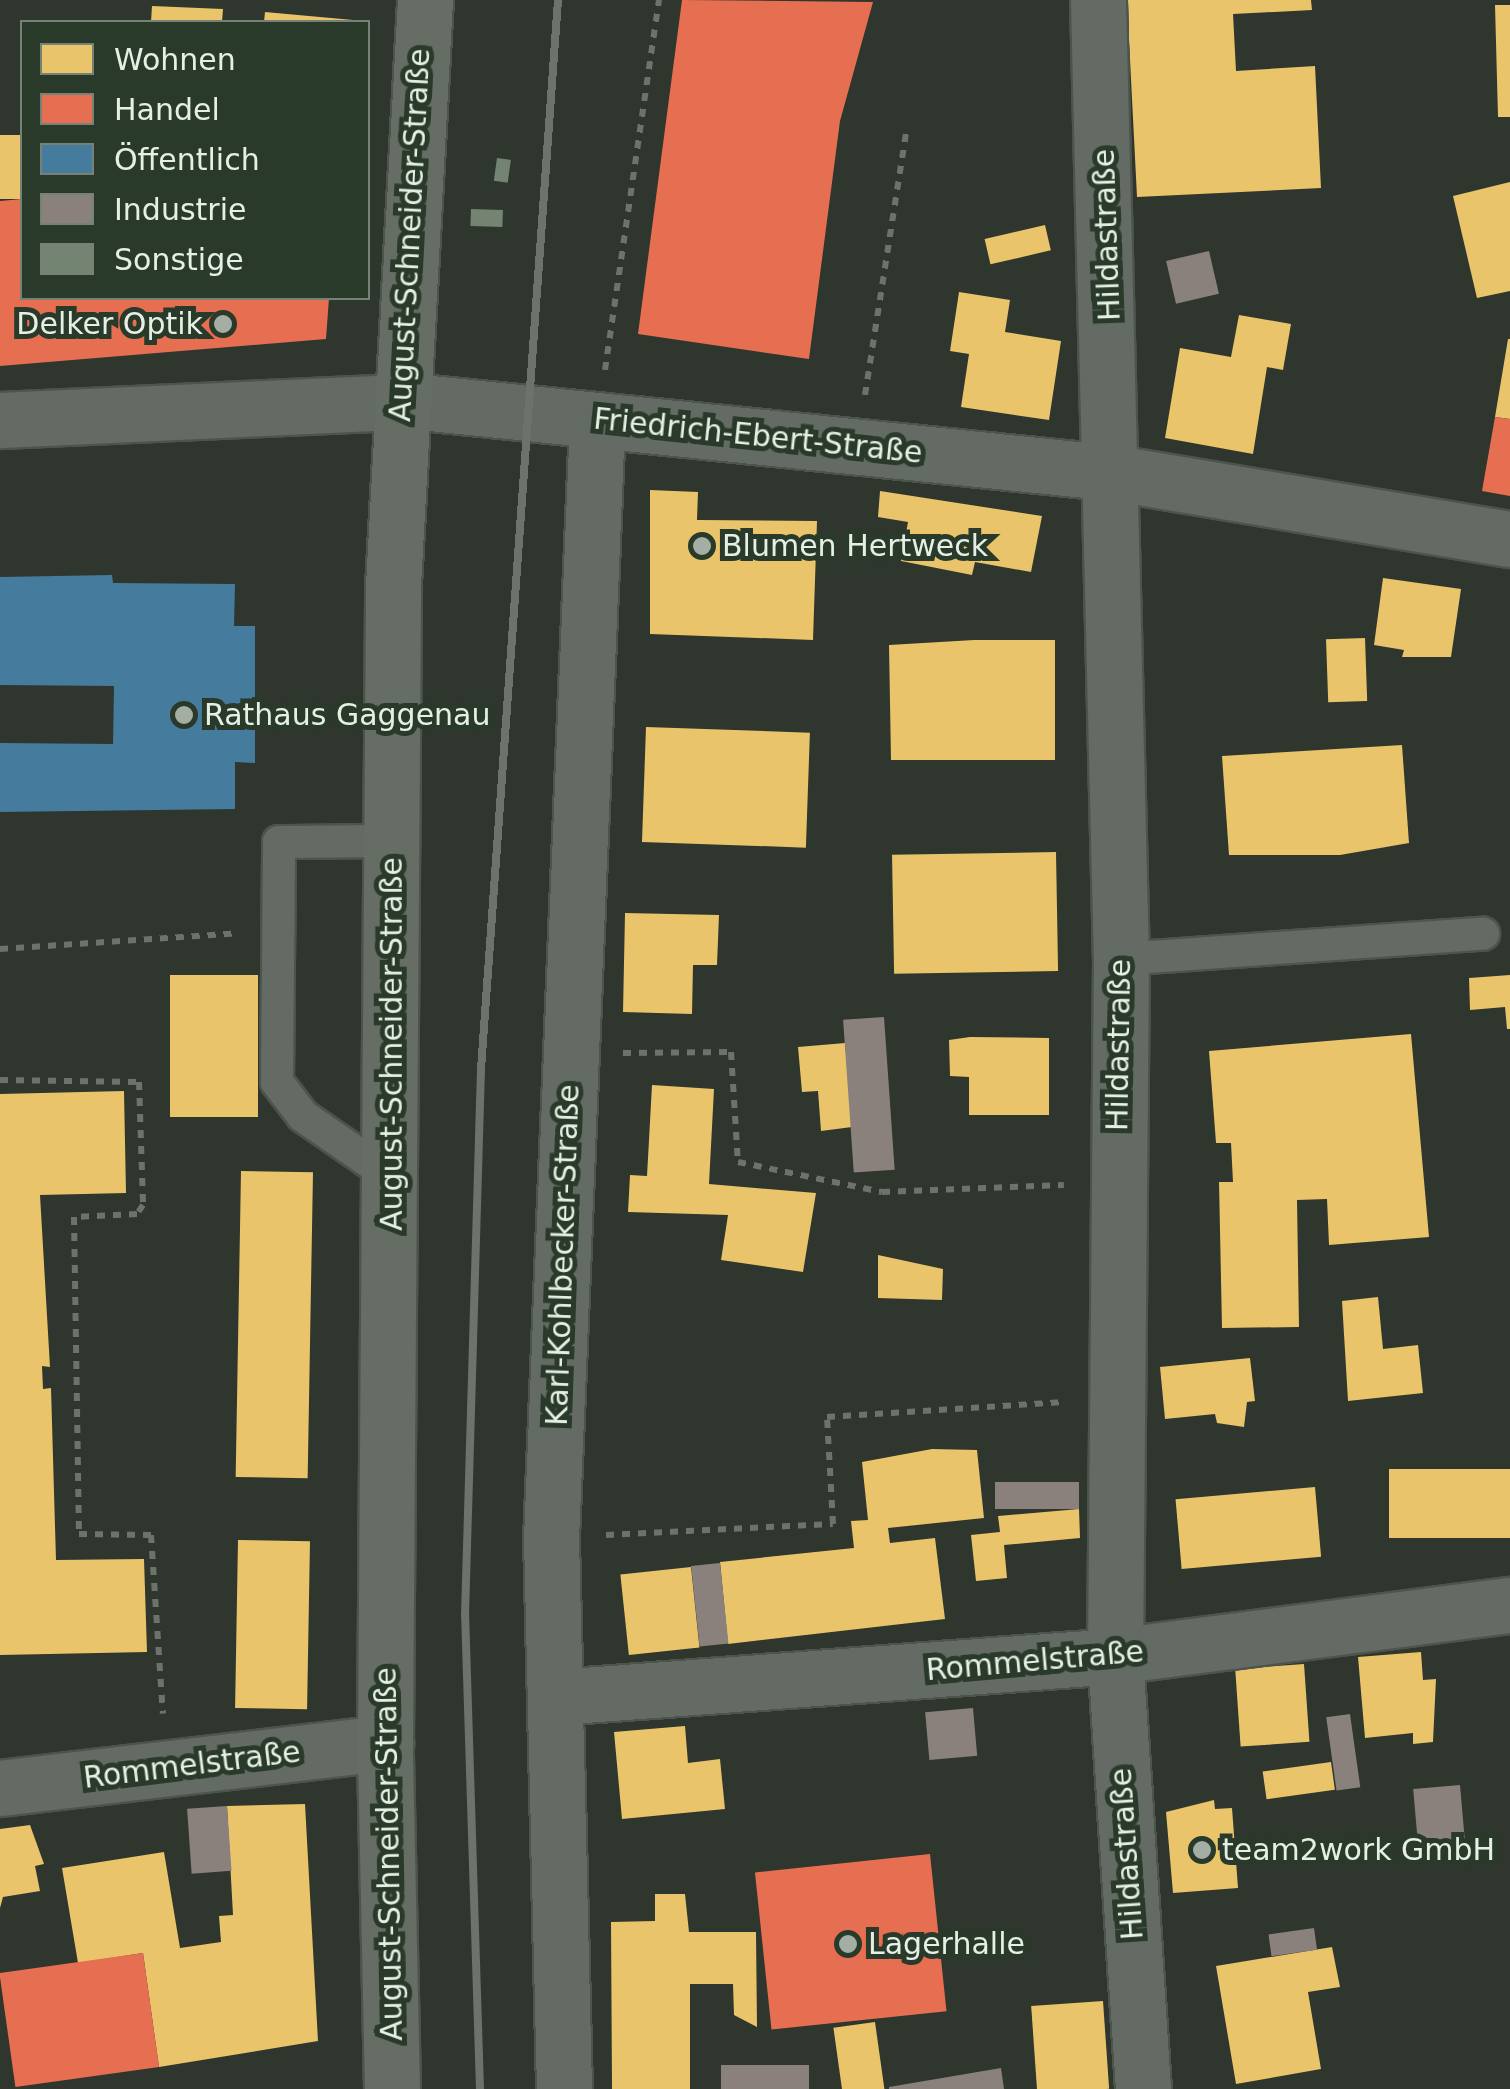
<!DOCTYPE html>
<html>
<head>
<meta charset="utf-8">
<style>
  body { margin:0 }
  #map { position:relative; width:1510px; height:2089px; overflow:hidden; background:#2e362e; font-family:"DejaVu Sans",sans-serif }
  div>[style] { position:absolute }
  .homes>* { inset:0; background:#e9c46a; transform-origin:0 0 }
  .shops>* { inset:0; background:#e76f51; transform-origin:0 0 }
  .public>* { inset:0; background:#457b9d }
  .industry>* { inset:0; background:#8a817c; transform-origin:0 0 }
  .building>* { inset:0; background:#738473; transform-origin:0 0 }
  .path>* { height:6px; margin-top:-3px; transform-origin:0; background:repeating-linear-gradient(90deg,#6d726d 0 8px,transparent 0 16px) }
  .roads { filter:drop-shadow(2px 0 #4c544c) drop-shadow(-2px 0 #4c544c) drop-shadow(0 2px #4c544c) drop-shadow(0 -2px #4c544c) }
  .lane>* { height:32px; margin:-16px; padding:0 16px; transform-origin:16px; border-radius:16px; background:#646b64 }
  .street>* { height:55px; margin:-27.5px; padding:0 27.5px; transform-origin:27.5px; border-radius:27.5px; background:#646b64 }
  .secondary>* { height:55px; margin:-27.5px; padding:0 27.5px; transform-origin:27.5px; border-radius:27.5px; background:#656d64 }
  .rail>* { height:8px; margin:-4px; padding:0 4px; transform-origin:4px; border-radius:4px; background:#6d726c }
  .dots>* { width:28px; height:28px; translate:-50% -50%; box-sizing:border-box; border:5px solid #2a3a2a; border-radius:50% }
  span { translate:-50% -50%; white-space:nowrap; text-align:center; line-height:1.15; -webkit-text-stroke:10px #2a3a2a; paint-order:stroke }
  .street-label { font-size:30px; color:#e5efe5 }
  .poi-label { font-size:30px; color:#e5efe5 }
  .right { translate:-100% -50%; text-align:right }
  .left { translate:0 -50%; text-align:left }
  .legend { position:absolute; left:20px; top:20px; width:350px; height:280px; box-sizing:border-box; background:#2a3a2a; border:2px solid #758275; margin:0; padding:12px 18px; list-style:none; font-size:30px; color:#e5efe5 }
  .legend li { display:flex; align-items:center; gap:20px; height:50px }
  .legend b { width:50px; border:2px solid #758275 }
</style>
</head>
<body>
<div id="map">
  <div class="homes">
    <i style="clip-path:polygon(1127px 0,1311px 0,1312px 10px,1233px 14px,1236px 71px,1315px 66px,1321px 188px,1137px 197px)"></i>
    <i style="clip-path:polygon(1495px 5px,1510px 5px,1510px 117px,1498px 117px)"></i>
    <i style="clip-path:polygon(152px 6px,223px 9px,222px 22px,151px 22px)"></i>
    <i style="clip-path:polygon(265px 12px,353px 20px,353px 22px,264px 22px)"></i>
    <i style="left:22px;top:135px;width:64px;height:22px;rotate:90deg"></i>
    <i style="clip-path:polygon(1510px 182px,1510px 291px,1477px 298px,1453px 196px)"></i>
    <i style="left:1045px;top:225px;width:26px;height:62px;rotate:77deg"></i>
    <i style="clip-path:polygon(959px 292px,1010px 300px,1005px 332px,1061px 341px,1049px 420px,961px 407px,969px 354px,950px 351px)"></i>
    <i style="clip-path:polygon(1239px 315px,1291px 324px,1283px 370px,1267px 367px,1253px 454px,1165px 438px,1180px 348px,1231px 357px)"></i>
    <i style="clip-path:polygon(1508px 339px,1510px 339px,1510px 419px,1495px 417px)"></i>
    <i style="clip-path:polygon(650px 490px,698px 492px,697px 520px,817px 521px,813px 640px,650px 634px)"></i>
    <i style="clip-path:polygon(880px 491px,1042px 516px,1031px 572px,975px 562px,972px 575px,901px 561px,908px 522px,878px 517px)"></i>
    <i style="clip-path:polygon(1383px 578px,1461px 589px,1451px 657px,1402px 657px,1404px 650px,1374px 645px)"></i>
    <i style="left:1365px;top:638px;width:63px;height:39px;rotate:88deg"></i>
    <i style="clip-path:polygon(974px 640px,1055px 640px,1055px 760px,891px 760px,889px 645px)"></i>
    <i style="left:646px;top:727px;width:164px;height:115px;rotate:2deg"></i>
    <i style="clip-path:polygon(1402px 745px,1409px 843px,1340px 855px,1229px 855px,1222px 756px)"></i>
    <i style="left:1056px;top:852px;width:119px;height:164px;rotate:89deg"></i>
    <i style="clip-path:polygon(625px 913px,719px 915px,717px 965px,693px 965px,692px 1014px,623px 1012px)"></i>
    <i style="left:258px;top:975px;width:142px;height:88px;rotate:90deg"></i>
    <i style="clip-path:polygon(1510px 975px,1510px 1029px,1507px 1029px,1505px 1007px,1470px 1010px,1469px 978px)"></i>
    <i style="clip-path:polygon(1411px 1034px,1429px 1237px,1329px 1245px,1327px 1199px,1297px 1200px,1299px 1327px,1222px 1328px,1219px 1182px,1233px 1182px,1231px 1143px,1216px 1143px,1209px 1051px)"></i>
    <i style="clip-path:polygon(970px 1037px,1049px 1038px,1049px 1115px,969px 1115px,969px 1077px,950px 1076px,949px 1040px)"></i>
    <i style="clip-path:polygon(845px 1043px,852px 1127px,821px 1131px,818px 1091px,802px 1092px,798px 1047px)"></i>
    <i style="clip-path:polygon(652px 1085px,714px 1089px,709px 1184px,816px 1193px,803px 1272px,721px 1260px,728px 1215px,628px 1212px,630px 1175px,647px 1176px)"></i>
    <i style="clip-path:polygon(124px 1091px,126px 1193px,40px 1195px,50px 1367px,42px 1366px,43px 1389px,51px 1388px,56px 1560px,144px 1559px,147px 1652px,0 1655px,0 1094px)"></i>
    <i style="left:241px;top:1171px;width:72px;height:306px;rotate:1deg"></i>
    <i style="clip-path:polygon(878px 1255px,943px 1269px,942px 1300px,878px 1298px)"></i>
    <i style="clip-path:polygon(1378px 1297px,1383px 1349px,1418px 1345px,1423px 1393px,1348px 1401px,1342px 1301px)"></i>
    <i style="clip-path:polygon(1250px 1358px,1255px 1401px,1247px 1402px,1244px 1427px,1217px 1423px,1215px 1414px,1165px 1419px,1160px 1367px)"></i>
    <i style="clip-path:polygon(932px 1449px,977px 1450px,984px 1518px,888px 1528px,890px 1543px,935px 1538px,945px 1619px,728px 1644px,720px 1562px,854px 1548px,851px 1521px,868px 1520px,862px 1462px)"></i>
    <i style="left:1510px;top:1469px;width:69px;height:121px;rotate:90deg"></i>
    <i style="left:1315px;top:1487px;width:70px;height:140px;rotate:85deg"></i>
    <i style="clip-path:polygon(1079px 1509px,1080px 1538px,1004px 1545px,1007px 1578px,976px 1581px,971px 1535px,1000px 1532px,998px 1516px)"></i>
    <i style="left:238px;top:1540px;width:72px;height:168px;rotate:1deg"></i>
    <i style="left:691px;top:1567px;width:81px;height:71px;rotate:84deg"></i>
    <i style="clip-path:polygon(1421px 1652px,1423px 1680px,1436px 1679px,1433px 1742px,1413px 1744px,1413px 1733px,1365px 1738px,1358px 1657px)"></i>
    <i style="left:1304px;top:1664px;width:78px;height:69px;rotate:86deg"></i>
    <i style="clip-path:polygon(685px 1726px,688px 1763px,720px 1759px,725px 1809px,622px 1819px,614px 1732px)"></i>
    <i style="left:1331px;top:1762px;width:28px;height:69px;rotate:82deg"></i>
    <i style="clip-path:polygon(1214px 1800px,1215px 1809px,1232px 1808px,1238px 1888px,1173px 1893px,1166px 1812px)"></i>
    <i style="clip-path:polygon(305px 1804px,318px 2041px,159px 2067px,143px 1953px,78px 1963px,62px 1868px,164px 1852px,180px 1948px,221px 1942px,219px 1916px,233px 1915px,227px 1806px)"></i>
    <i style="clip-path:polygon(30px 1825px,44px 1864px,35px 1866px,40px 1891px,3px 1897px,0 1908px,0 1829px)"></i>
    <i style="clip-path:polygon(655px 1894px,685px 1894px,689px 1932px,756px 1932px,757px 2027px,734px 2015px,733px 1984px,690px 1984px,690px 2089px,612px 2089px,611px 1922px,655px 1921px)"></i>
    <i style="clip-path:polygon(1332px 1947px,1340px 1987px,1308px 1992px,1321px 2069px,1236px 2084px,1216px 1966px)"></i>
    <i style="left:1103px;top:2001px;width:88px;height:72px;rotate:86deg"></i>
    <i style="left:875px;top:2022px;width:68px;height:42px;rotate:82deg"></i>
  </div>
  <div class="shops">
    <i style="clip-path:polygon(682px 0,873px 2px,840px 121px,809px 359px,638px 334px)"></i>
    <i style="clip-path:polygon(22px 199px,22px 298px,329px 298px,326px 339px,0 366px,0 201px)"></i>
    <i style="clip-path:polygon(1495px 417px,1510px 419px,1510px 496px,1482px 491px)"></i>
    <i style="left:930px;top:1854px;width:158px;height:176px;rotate:84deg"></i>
    <i style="left:143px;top:1953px;width:115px;height:145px;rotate:82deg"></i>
  </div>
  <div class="public">
    <i style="clip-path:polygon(112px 575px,113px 583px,235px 584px,234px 626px,255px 626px,255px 763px,235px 762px,235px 809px,0 812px,0 743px,113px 744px,114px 686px,0 685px,0 577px)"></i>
  </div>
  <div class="industry">
    <i style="left:1209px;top:251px;width:44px;height:44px;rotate:77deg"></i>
    <i style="left:884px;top:1017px;width:153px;height:41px;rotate:86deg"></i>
    <i style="left:1079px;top:1482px;width:27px;height:84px;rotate:90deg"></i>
    <i style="left:720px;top:1563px;width:81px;height:29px;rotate:84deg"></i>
    <i style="left:973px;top:1708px;width:48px;height:48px;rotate:85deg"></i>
    <i style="left:1350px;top:1714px;width:74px;height:24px;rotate:82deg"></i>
    <i style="left:1460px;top:1785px;width:63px;height:47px;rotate:85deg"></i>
    <i style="left:227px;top:1806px;width:65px;height:40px;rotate:86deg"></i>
    <i style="left:1314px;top:1928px;width:22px;height:46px;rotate:82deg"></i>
    <i style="left:809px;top:2065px;width:24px;height:88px;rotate:90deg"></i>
    <i style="clip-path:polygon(1001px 2068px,1004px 2089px,889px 2089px,889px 2087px)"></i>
  </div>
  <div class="building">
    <i style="left:497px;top:158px;width:14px;height:23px;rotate:8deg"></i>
    <i style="left:471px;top:209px;width:32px;height:17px;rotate:2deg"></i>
  </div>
  <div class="path">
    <i style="left:605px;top:370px;width:374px;rotate:-81.7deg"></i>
    <i style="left:865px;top:395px;width:270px;rotate:-81.1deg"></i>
    <i style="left:0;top:949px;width:239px;rotate:-3.8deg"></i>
    <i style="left:623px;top:1053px;width:108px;rotate:-0.5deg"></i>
    <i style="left:731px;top:1052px;width:110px;rotate:86.4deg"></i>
    <i style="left:738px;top:1162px;width:147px;rotate:11.8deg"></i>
    <i style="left:882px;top:1192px;width:182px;rotate:-2.2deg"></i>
    <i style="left:0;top:1080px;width:139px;rotate:0.8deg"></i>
    <i style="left:139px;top:1082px;width:123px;rotate:88.1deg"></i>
    <i style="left:143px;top:1205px;width:11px;rotate:124deg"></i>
    <i style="left:137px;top:1214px;width:63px;rotate:177.3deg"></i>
    <i style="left:74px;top:1217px;width:317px;rotate:89.1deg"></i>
    <i style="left:79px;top:1534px;width:72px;rotate:0.8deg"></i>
    <i style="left:151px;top:1535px;width:179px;rotate:86.2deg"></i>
    <i style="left:606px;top:1535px;width:227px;rotate:-2.8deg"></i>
    <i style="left:833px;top:1524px;width:107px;rotate:-93.2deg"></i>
    <i style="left:827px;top:1417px;width:238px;rotate:-3.6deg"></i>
  </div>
  <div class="roads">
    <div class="lane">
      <i style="left:1121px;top:959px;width:363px;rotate:-4deg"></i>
      <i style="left:390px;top:1176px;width:106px;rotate:-145.4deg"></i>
      <i style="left:303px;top:1116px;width:43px;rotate:-127.4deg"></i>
      <i style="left:277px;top:1082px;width:240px;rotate:-89.5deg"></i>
      <i style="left:279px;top:842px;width:115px;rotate:-0.5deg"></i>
    </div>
    <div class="street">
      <i style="left:1098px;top:0;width:959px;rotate:88.63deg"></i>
      <i style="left:1121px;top:959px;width:697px;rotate:90.49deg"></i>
      <i style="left:1115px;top:1656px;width:434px;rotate:86.3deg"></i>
      <i style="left:0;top:420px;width:411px;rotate:-2.6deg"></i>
      <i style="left:411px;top:401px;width:708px;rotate:5.84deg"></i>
      <i style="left:1115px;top:473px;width:400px;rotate:9.5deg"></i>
      <i style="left:557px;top:1697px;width:560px;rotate:-4.2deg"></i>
      <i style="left:1115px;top:1656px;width:398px;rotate:-7.4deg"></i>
      <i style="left:0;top:1788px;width:388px;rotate:-6.7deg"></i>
      <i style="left:564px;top:2089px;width:551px;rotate:-91.35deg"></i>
      <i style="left:551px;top:1538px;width:1119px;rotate:-87.64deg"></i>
    </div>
    <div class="secondary">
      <i style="left:392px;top:2089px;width:346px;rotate:-91.2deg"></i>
      <i style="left:385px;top:1743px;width:1158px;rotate:-89.6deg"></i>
      <i style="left:393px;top:585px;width:586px;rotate:-86.87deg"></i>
    </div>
  </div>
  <div class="rail">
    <i style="left:480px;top:2089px;width:474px;rotate:-91.8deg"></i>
    <i style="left:465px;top:1615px;width:546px;rotate:-88.32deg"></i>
    <i style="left:481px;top:1069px;width:1072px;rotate:-85.88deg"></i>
  </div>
  <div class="dots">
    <i style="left:223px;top:324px;background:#a5aea5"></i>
    <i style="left:702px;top:546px;background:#a5aea5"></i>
    <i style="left:184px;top:715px;background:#a5aea5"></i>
    <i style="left:1202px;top:1850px;background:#a5aea5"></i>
    <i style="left:848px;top:1944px;background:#a5aea5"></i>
  </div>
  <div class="street-label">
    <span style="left:410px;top:235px;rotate:-87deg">August-Schneider-Straße</span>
    <span style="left:1107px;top:235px;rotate:-92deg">Hildastraße</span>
    <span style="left:758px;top:436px;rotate:6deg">Friedrich-Ebert-Straße</span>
    <span style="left:392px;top:1044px;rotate:-90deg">August-Schneider-Straße</span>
    <span style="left:1119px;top:1045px;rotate:-89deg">Hildastraße</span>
    <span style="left:563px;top:1255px;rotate:-88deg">Karl-Kohlbecker-Straße</span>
    <span style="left:1035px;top:1661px;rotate:-5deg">Rommelstraße</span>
    <span style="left:192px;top:1765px;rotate:-7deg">Rommelstraße</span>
    <span style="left:389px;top:1854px;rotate:-91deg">August-Schneider-Straße</span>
    <span style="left:1127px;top:1854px;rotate:-94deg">Hildastraße</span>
  </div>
  <div class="poi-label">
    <span class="right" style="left:203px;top:324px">Delker Optik</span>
    <span class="left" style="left:722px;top:546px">Blumen Hertweck</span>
    <span class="left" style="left:204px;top:715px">Rathaus Gaggenau</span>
    <span class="left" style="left:1222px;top:1850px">team2work GmbH</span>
    <span class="left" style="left:868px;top:1944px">Lagerhalle</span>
  </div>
  <ul class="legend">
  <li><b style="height:28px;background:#e9c46a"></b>Wohnen</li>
  <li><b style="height:28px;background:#e76f51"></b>Handel</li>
  <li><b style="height:28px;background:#457b9d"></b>Öffentlich</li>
  <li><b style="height:28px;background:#8a817c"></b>Industrie</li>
  <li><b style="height:28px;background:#738473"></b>Sonstige</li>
  </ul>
</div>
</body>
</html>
